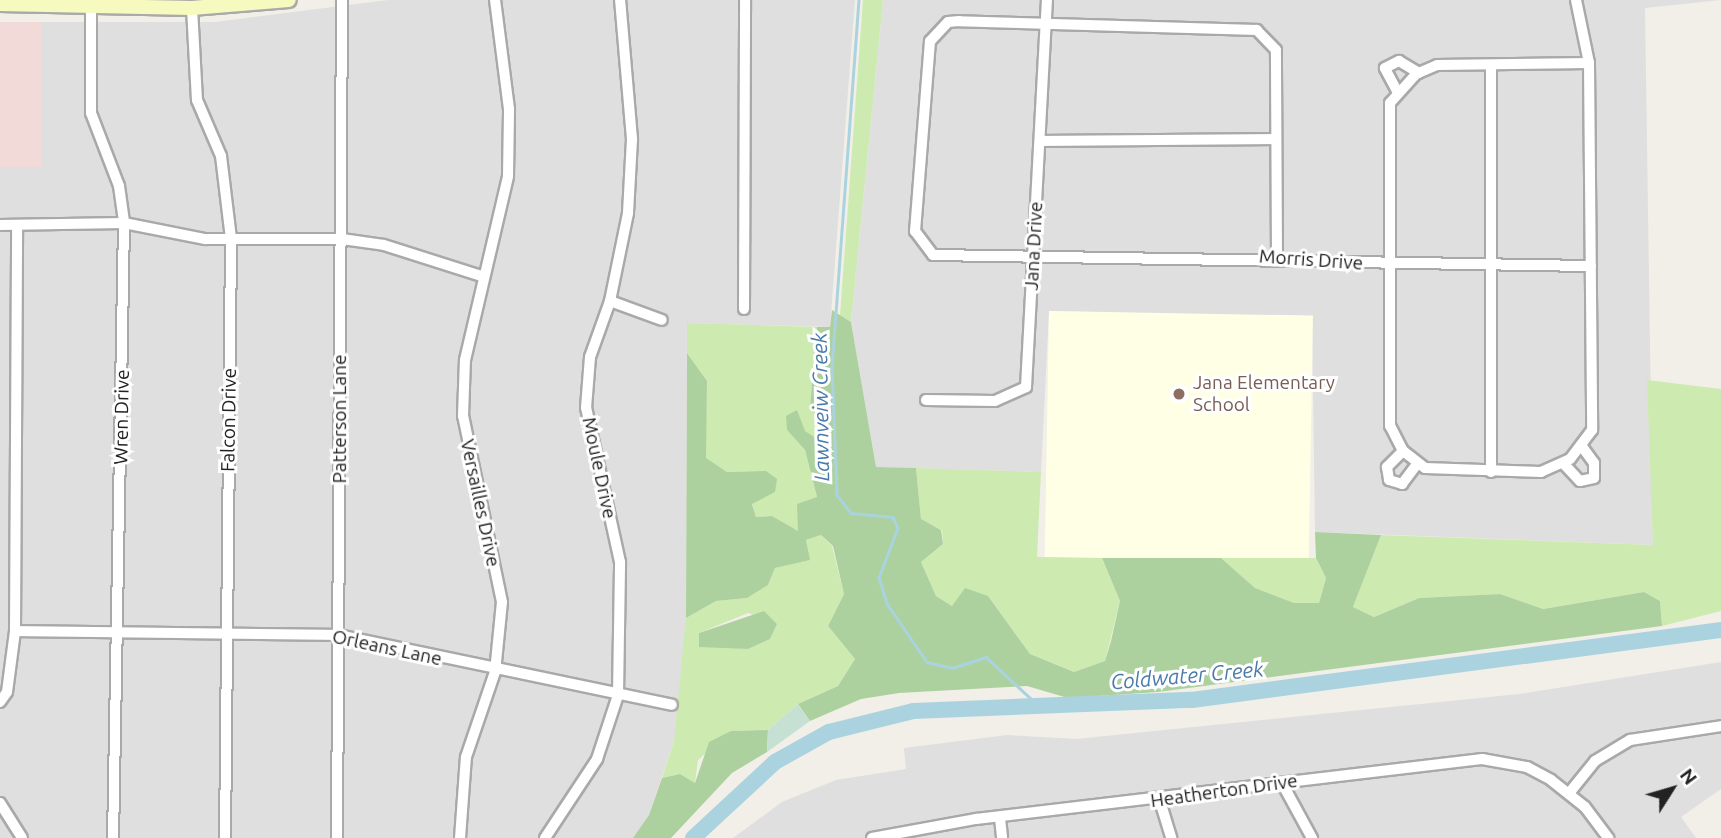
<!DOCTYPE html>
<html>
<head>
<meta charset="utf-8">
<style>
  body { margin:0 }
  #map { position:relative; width:1721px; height:838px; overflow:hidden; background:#f2efe9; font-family:Ubuntu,sans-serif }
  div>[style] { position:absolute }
  .residential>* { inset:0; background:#e0dfdf }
  .commercial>* { inset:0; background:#f2dad9; transform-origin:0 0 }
  .education>* { inset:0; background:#ffffe5; transform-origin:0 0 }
  .grass>* { inset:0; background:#cdebb0 }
  .forest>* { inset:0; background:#add19e }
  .wetland>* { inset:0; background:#c6e0d4 }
  .stream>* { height:2.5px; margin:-1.25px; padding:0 1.25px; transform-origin:1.25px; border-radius:1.25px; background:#aad3df }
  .river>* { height:16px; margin:-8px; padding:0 8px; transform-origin:8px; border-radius:8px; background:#aad3df }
  .roads { filter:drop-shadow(2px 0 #a9a9a9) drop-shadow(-2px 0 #a9a9a9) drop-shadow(0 2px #a9a9a9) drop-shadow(0 -2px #a9a9a9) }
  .street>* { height:10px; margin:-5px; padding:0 5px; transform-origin:5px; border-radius:5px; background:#fff }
  .secondary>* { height:14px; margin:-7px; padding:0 7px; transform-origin:7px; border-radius:7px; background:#f7fabf }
  .dots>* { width:19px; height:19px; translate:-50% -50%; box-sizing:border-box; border:4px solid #fff; border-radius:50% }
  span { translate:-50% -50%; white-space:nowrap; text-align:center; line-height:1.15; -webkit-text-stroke:6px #fff; paint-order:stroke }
  .street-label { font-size:19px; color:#222 }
  .education-label { font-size:19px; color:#785e54 }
  .left { translate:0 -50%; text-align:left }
  .water-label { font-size:21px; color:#4a7aab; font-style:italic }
  .north { position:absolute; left:1637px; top:754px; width:70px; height:70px; -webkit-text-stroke:5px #fff; paint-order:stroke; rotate:53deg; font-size:19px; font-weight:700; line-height:28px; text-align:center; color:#222 }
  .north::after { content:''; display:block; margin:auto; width:24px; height:32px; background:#222; clip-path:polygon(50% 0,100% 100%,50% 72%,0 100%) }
</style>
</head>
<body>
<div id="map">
  <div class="residential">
    <i style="clip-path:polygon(388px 0,855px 0,830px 327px,687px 323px,686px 652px,674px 741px,649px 815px,633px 838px,0 838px,0 167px,40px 167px,42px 22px,215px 22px)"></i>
    <i style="clip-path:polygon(883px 0,1721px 0,1645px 8px,1653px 545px,1315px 532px,1312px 317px,1049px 311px,1041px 472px,876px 467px,851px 322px)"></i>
    <i style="clip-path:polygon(1721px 662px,1721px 789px,1681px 817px,1696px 838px,733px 838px,782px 802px,836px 780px,906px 769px,904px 748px,1007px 735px,1076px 739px,1519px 694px)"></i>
  </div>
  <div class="commercial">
    <i style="left:0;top:22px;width:42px;height:145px"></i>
  </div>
  <div class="education">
    <i style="left:1049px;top:311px;width:264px;height:246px;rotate:1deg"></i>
  </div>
  <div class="grass">
    <i style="clip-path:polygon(863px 0,883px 0,851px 322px,840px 315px)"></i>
    <i style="clip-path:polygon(687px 323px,817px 327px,810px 407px,824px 429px,824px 444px,805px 431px,787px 430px,805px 450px,817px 497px,799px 532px,772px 516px,756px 517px,752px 503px,774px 492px,766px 471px,727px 472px,705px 458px,707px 381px,687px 353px)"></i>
    <i style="clip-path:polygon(1647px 380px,1721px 389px,1721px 611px,1662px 626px,1660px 601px,1644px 592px,1543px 609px,1500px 594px,1419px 598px,1374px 617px,1353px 607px,1381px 535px,1653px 545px)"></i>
    <i style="clip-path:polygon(916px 468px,1041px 472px,1037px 557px,1102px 558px,1120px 601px,1105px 661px,1074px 672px,1030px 654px,988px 596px,952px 606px,936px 596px,921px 562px,943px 544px,942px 530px,921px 520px)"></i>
    <i style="clip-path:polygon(evenodd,821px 535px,832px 546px,844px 594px,828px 626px,855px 659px,838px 686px,798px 704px,768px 730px,731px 731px,698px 760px,695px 783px,680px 774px,662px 778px,674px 741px,686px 618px,716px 601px,747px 598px,768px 585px,775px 568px,809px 560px,806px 540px,821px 535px,748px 613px,777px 624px,770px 639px,748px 649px,727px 647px,699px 633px,748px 613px)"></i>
    <i style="clip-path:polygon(1221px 558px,1316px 558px,1326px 578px,1319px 603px,1294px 603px,1255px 588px)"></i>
  </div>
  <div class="forest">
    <i style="clip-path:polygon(832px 310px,851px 322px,876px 467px,916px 468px,921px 519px,941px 530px,943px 544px,921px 562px,936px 596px,952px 606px,965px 588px,988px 596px,1030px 654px,1074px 672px,1105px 661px,1111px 641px,1120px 601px,1102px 558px,1221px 558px,1255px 588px,1294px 603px,1319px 603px,1326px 578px,1316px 558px,1315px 532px,1381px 535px,1353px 607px,1374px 617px,1419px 598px,1500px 594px,1543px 609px,1644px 592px,1660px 601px,1662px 626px,1158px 692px,1068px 698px,1027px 686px,899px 693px,861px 699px,810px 721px,798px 704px,838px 686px,855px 659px,828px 626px,844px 594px,833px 546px,821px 535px,806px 540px,810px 560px,775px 568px,768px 585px,747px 598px,716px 601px,686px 618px,687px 353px,707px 381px,706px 458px,727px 472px,766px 471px,777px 479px,775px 492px,752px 504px,756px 517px,772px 516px,798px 531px,797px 504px,817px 497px,805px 450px,787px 430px,786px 416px,797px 410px,805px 431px,824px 443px,824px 429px,810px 407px,817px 327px,830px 327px)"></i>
    <i style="clip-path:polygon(764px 611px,777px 624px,770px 639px,748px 649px,699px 647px,699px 633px)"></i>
    <i style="clip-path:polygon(768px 730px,767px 752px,732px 773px,671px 838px,633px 838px,649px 815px,662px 778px,680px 774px,695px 783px,709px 742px,731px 731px)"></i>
  </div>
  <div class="wetland">
    <i style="clip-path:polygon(798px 704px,810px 721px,767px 752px,768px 730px)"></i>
  </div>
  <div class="stream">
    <i style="left:859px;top:0;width:369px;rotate:94.2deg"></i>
    <i style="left:832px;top:368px;width:127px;rotate:87.7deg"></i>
    <i style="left:837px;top:495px;width:23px;rotate:52deg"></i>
    <i style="left:851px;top:513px;width:42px;rotate:5.4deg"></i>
    <i style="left:893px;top:517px;width:12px;rotate:66deg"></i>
    <i style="left:898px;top:528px;width:53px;rotate:110.8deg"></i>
    <i style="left:879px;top:578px;width:28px;rotate:72deg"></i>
    <i style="left:888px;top:605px;width:69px;rotate:55.6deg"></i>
    <i style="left:927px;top:662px;width:26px;rotate:13deg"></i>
    <i style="left:952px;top:668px;width:36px;rotate:-18deg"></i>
    <i style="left:986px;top:657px;width:72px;rotate:42.8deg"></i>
  </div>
  <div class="river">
    <i style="left:693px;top:838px;width:112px;rotate:-42.8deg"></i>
    <i style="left:775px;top:762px;width:62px;rotate:-29.1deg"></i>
    <i style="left:829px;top:732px;width:87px;rotate:-14deg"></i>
    <i style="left:913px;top:711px;width:279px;rotate:-2.3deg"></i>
    <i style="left:1192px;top:700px;width:534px;rotate:-7.54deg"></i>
  </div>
  <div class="roads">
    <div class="street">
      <i style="left:1576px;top:0;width:64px;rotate:78.3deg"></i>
      <i style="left:1589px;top:63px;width:367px;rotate:89.5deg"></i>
      <i style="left:1592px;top:430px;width:36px;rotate:127deg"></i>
      <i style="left:1570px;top:459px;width:32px;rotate:156deg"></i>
      <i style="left:1541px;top:472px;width:116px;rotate:-178deg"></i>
      <i style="left:1425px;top:468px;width:28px;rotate:-142deg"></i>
      <i style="left:1403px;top:451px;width:28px;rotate:-117deg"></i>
      <i style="left:1390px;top:426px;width:323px;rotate:-90deg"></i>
      <i style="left:1390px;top:103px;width:39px;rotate:-48deg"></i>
      <i style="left:1416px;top:74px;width:23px;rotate:-23deg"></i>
      <i style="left:1437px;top:65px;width:152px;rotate:-0.8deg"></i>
      <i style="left:91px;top:2px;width:111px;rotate:90deg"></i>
      <i style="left:91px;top:113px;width:78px;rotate:69deg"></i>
      <i style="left:119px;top:186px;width:37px;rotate:82deg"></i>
      <i style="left:124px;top:223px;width:615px;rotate:91.02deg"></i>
      <i style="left:192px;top:8px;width:92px;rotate:86.9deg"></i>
      <i style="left:197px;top:100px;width:61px;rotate:66.8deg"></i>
      <i style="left:221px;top:156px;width:84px;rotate:83.1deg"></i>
      <i style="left:231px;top:239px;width:599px;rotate:90.57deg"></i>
      <i style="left:1491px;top:67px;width:405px;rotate:90deg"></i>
      <i style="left:1397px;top:91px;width:26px;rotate:-118deg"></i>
      <i style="left:1385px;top:68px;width:16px;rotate:-27deg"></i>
      <i style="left:1399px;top:61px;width:23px;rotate:31deg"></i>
      <i style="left:1041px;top:141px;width:234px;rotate:-0.5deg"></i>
      <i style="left:0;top:225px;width:124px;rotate:-0.9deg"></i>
      <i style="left:124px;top:223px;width:83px;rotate:11.2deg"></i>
      <i style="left:205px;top:239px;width:137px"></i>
      <i style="left:342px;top:239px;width:42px;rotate:8.1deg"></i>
      <i style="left:384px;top:245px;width:103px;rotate:17.6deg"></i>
      <i style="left:1277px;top:257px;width:207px;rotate:-90.3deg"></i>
      <i style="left:1276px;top:50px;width:28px;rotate:-134deg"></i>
      <i style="left:1257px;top:30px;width:298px;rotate:-178.3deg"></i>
      <i style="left:959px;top:21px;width:11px;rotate:175deg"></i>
      <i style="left:948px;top:22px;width:26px;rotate:133deg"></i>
      <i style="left:930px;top:41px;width:191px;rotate:94.5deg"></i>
      <i style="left:915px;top:231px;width:30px;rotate:53deg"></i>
      <i style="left:933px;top:255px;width:658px;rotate:0.96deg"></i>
      <i style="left:610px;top:301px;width:55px;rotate:20.1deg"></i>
      <i style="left:744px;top:309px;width:309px;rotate:-89.8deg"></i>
      <i style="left:926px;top:400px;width:69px;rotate:0.8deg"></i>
      <i style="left:995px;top:401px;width:34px;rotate:-24deg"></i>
      <i style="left:1026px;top:387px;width:388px;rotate:-86.9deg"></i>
      <i style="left:1403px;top:451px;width:23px;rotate:135deg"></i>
      <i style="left:1387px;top:467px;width:13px;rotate:81deg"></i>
      <i style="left:1389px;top:480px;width:14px;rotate:17deg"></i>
      <i style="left:1402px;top:484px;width:26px;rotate:-53deg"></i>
      <i style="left:1564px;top:464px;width:23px;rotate:47deg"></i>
      <i style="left:1580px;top:481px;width:14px;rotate:-12deg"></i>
      <i style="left:1594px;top:478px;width:15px;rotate:-90deg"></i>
      <i style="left:1594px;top:463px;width:22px;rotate:-126deg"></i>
      <i style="left:15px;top:631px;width:323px;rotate:0.7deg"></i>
      <i style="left:338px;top:635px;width:341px;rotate:11.8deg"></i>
      <i style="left:0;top:702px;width:12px;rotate:-55deg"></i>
      <i style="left:7px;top:692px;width:62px;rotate:-82.5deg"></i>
      <i style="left:15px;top:631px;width:406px;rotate:-89.7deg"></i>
      <i style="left:1282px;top:783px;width:63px;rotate:61.4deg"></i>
      <i style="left:1570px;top:792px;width:40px;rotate:-51deg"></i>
      <i style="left:1595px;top:761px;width:41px;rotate:-31deg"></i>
      <i style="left:1630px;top:740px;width:92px;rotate:-8.7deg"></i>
      <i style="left:1160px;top:801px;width:39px;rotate:73deg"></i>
      <i style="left:0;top:803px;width:41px;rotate:57.8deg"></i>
      <i style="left:1000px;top:818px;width:20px;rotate:84deg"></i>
      <i style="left:337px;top:838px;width:838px;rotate:-89.66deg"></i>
      <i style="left:460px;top:838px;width:81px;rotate:-85.8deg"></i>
      <i style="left:466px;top:757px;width:90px;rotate:-71.2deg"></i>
      <i style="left:495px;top:672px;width:70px;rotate:-84.3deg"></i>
      <i style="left:502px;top:602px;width:190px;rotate:-101.8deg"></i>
      <i style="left:463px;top:416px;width:56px;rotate:-88deg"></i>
      <i style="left:465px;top:360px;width:189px;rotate:-76.8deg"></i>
      <i style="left:508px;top:176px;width:67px;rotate:-89.1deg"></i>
      <i style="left:509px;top:109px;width:110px;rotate:-97.3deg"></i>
      <i style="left:545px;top:838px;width:95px;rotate:-56.6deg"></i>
      <i style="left:597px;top:759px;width:67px;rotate:-71.8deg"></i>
      <i style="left:618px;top:695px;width:133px;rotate:-89.1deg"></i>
      <i style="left:620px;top:562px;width:158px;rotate:-102.4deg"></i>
      <i style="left:586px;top:408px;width:51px;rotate:-85.5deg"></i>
      <i style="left:590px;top:357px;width:59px;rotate:-70.3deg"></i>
      <i style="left:610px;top:301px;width:90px;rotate:-78.4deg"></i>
      <i style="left:628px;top:213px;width:74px;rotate:-86.9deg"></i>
      <i style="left:632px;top:139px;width:140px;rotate:-94.9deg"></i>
      <i style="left:872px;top:838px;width:106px;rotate:-10.4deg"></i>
      <i style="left:976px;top:819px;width:510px;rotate:-6.76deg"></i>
      <i style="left:1482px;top:759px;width:46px;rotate:10.1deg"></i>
      <i style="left:1527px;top:767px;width:27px;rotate:28deg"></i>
      <i style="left:1551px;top:780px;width:43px;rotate:38.5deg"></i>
      <i style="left:1585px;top:807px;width:39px;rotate:53deg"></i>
    </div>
    <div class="secondary">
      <i style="left:0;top:4px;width:192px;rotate:1.2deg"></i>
      <i style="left:192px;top:8px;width:97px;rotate:-4.7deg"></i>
    </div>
  </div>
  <div class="dots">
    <i style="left:1179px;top:394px;background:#8d6e63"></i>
  </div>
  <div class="street-label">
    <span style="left:1034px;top:246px;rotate:-87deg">Jana Drive</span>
    <span style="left:1311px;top:260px;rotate:4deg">Morris Drive</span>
    <span style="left:122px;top:417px;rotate:-89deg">Wren Drive</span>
    <span style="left:340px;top:419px;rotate:-90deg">Patterson Lane</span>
    <span style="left:229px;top:420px;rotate:-89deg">Falcon Drive</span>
    <span style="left:599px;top:468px;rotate:78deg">Moule Drive</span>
    <span style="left:480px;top:503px;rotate:78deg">Versailles Drive</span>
    <span style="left:387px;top:648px;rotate:12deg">Orleans Lane</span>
    <span style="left:1224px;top:791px;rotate:-8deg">Heatherton Drive</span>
  </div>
  <div class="education-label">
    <span class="left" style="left:1193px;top:394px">Jana Elementary<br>School</span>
  </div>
  <div class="water-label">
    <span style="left:820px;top:407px;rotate:-91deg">Lawnveiw Creek</span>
    <span style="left:1187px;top:675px;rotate:-5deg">Coldwater Creek</span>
  </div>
  <div class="north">N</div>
</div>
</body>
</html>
